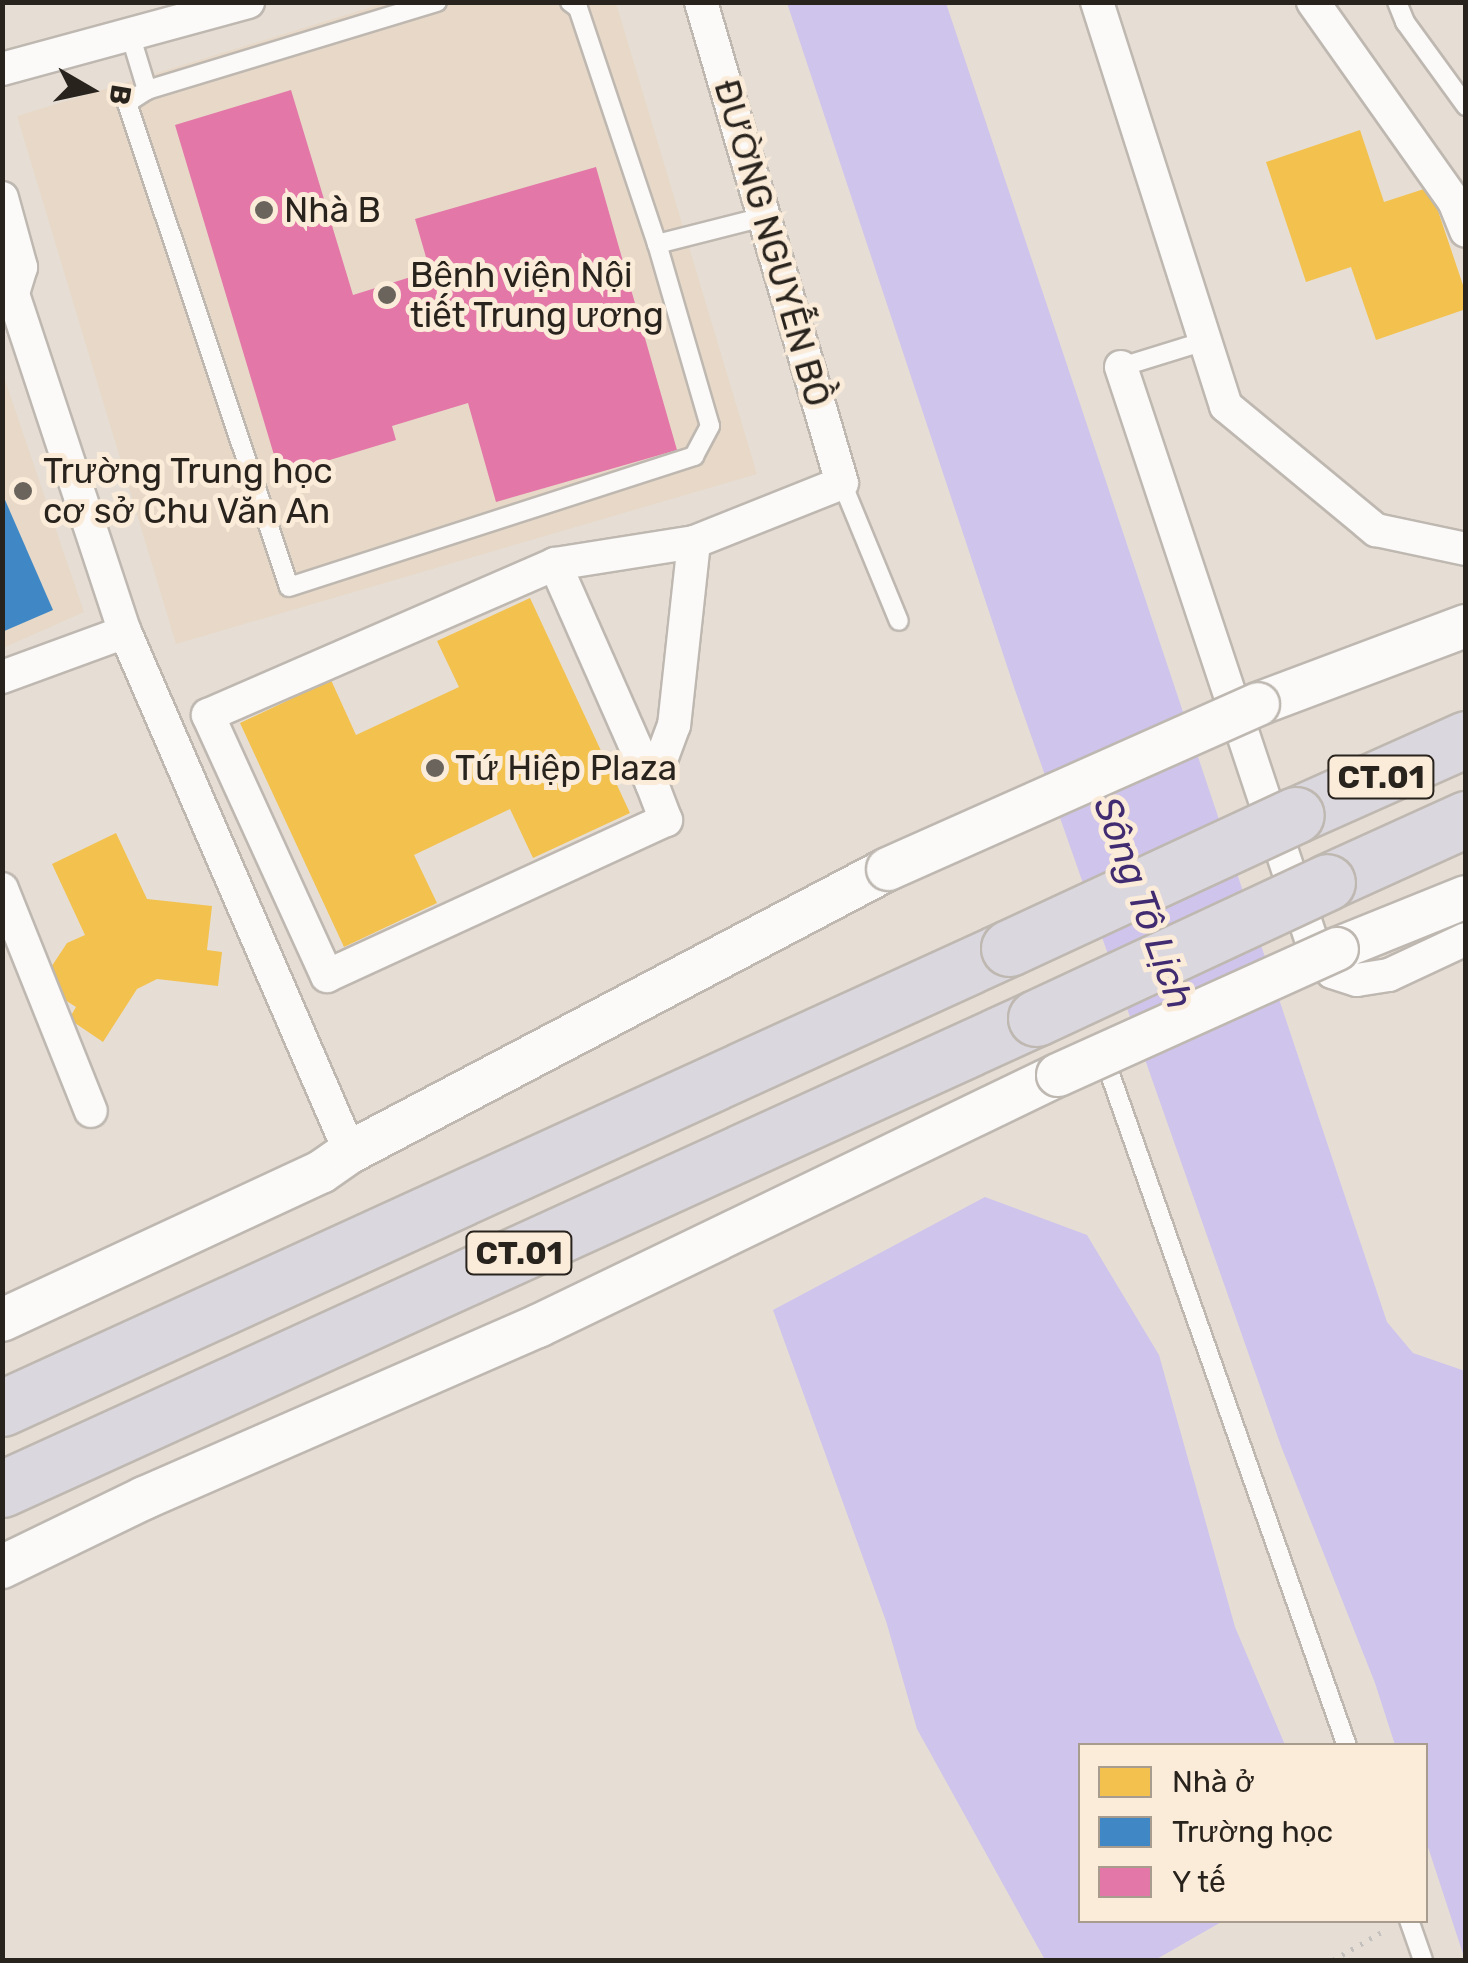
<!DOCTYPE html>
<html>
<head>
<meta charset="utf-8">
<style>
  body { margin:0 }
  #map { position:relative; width:1468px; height:1963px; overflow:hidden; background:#e6ded5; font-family:Rubik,sans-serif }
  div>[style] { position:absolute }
  .built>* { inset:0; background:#e7d8c7 }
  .water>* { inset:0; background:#cfc4eb }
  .homes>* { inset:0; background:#f2c14e }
  .schools>* { inset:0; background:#3f88c5 }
  .health>* { inset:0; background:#e377a8 }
  .path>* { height:5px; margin-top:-2.5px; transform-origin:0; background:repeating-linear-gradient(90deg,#c3c0bd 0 2.5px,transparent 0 10.5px) }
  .roads { filter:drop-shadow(2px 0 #beb8b1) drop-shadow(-2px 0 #beb8b1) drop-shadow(0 2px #beb8b1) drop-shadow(0 -2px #beb8b1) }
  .service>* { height:18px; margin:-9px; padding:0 9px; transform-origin:9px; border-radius:9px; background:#fbfaf9 }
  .minor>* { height:32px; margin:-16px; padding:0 16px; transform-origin:16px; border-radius:16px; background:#fbfaf9 }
  .tertiary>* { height:42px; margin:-21px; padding:0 21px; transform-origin:21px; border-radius:21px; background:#fbfaf9 }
  .motorway>* { height:55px; margin:-27.5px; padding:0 27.5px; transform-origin:27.5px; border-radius:27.5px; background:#dbd7df }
  .bridges { filter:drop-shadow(2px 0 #beb8b1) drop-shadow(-2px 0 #beb8b1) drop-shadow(0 2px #beb8b1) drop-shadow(0 -2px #beb8b1) }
  .tertiary-bridge>* { height:42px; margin:-21px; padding:0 21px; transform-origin:21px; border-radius:21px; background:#fbfaf9 }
  .motorway-bridge>* { height:55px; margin:-27.5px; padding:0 27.5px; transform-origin:27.5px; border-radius:27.5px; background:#dbd7df }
  .dots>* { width:28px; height:28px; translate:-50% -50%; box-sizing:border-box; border:5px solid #fbecda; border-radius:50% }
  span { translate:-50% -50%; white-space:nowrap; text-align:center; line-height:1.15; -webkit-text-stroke:10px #fbecda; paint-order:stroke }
  .shield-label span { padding:2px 8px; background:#fbecda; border:2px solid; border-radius:8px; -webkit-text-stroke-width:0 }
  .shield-label { font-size:32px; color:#29231d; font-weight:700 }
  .poi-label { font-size:35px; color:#29231d }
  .left { translate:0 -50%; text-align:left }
  .street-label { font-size:35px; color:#29231d }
  .water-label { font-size:38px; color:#412c71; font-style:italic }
  .frame { position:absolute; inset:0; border:5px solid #29231d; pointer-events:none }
  .legend { position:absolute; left:1078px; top:1743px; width:350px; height:180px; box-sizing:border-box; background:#fbecda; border:2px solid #a79c8e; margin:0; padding:12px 18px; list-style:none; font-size:30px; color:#29231d }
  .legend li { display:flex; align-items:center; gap:20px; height:50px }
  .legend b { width:50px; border:2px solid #a79c8e }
  .north { position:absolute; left:40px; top:40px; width:100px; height:100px; -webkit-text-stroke:8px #fbecda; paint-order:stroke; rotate:99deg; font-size:28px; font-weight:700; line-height:40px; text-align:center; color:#29231d }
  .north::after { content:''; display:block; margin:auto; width:35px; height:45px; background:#29231d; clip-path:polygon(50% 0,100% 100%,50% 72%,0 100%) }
</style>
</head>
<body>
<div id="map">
  <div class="built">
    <i style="clip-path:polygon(385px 3px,616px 3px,757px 474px,176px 644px,17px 116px)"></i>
    <i style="clip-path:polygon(2px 371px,84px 612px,3px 648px,2px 648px)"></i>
  </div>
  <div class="water">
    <i style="clip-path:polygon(787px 3px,946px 3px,1387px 1322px,1413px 1353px,1465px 1371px,1465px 1960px,1426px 1841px,1426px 1746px,1395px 1745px,1375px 1683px,1281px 1446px,1015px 690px)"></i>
    <i style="clip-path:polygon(985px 1197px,1087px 1235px,1159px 1355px,1235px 1627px,1285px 1745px,1080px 1746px,1080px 1920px,1223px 1921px,1155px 1960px,1045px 1960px,917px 1729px,886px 1621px,773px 1310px)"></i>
  </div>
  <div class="homes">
    <i style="clip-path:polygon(1360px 130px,1384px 202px,1430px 187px,1466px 294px,1466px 309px,1376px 340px,1351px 267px,1306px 282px,1266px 162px)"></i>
    <i style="clip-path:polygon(530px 598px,630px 813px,533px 858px,510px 809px,414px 855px,437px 903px,344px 947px,240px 723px,331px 680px,356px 735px,459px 687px,437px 641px)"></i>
    <i style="clip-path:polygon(116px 833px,147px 899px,212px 906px,207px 950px,222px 952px,218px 986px,157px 979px,137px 989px,103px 1042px,69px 1019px,76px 1007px,40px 984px,67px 943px,85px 935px,52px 864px)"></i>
  </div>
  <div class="schools">
    <i style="clip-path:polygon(2px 493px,53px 610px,2px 632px)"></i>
  </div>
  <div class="health">
    <i style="clip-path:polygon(291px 90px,353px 295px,430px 271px,415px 219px,596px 167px,677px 450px,496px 502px,468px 403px,392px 426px,396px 440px,280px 475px,175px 125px)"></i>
  </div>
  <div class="path">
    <i style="left:1333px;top:1960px;width:62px;rotate:-29.9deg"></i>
  </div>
  <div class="roads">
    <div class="service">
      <i style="left:1397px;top:2px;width:22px;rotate:68deg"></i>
      <i style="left:1405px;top:22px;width:104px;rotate:54deg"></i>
      <i style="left:130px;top:34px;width:59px;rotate:73.1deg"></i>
      <i style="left:147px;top:90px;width:303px;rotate:-16.9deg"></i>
      <i style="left:147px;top:90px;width:24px;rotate:147deg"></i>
      <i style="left:127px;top:103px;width:510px;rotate:71.49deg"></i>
      <i style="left:289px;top:587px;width:426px;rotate:-17.9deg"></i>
      <i style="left:694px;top:456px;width:34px;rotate:-62deg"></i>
      <i style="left:710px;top:426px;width:190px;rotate:-106.2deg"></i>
      <i style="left:657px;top:244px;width:249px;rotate:-108.5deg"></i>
      <i style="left:578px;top:8px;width:10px;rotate:-143deg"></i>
      <i style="left:657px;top:244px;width:110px;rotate:-14.2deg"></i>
      <i style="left:1121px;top:367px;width:88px;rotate:-17.2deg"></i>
      <i style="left:842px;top:483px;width:149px;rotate:67.6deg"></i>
      <i style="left:1111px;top:1077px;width:709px;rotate:70.57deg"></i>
      <i style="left:1409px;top:1920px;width:42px;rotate:70.7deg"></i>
    </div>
    <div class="minor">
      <i style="left:1097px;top:2px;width:424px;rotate:72.3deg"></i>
      <i style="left:1226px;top:406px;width:195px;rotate:39.6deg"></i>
      <i style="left:1376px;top:530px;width:92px;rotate:11.9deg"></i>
      <i style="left:1313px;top:2px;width:244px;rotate:54.7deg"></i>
      <i style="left:1454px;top:201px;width:32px;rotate:68deg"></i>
      <i style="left:2px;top:69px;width:255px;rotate:-15.2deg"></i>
      <i style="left:2px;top:198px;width:72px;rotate:74.6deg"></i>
      <i style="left:21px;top:267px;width:28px;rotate:107deg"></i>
      <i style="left:13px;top:294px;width:356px;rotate:71.7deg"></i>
      <i style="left:125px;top:632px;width:567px;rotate:66.6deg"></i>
      <i style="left:1121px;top:367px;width:606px;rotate:71.62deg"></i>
      <i style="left:1312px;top:942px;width:36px;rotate:56deg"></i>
      <i style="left:1332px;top:972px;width:26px;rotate:18deg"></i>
      <i style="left:1357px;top:980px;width:32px;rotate:-9deg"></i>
      <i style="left:1389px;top:975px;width:85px;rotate:-25.1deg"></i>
      <i style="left:694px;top:542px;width:184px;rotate:96.2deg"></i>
      <i style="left:674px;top:725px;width:63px;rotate:110.4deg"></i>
      <i style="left:652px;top:784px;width:39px;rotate:69deg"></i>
      <i style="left:666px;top:820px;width:373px;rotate:155.3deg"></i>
      <i style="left:327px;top:976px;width:287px;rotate:-114.5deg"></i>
      <i style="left:208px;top:715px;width:378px;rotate:-23.5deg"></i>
      <i style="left:555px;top:564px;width:141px;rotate:-9deg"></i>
      <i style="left:694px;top:542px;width:159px;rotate:-21.7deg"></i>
      <i style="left:842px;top:483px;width:501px;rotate:-106.34deg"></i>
      <i style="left:555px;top:564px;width:240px;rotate:66.2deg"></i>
      <i style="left:2px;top:677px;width:131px;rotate:-20.1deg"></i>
      <i style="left:2px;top:889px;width:239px;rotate:68.2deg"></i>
    </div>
    <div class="tertiary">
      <i style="left:1258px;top:704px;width:222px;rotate:-20.6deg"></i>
      <i style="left:1337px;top:949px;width:139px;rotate:-22deg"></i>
      <i style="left:2px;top:1320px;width:352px;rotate:-24.9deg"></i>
      <i style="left:321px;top:1172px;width:35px;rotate:-35deg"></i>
      <i style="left:350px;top:1152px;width:608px;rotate:-27.75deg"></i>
      <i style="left:2px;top:1567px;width:158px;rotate:-25.9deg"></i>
      <i style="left:144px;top:1498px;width:430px;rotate:-23.6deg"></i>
      <i style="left:538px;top:1326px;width:577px;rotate:-25.77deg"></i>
    </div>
    <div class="motorway">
      <i style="left:1296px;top:815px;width:186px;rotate:-24.1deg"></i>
      <i style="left:1327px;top:882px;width:153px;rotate:-24.4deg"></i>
      <i style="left:2px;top:1408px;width:1107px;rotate:-24.55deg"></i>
      <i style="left:2px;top:1489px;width:1136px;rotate:-24.49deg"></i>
    </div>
  </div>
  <div class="bridges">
    <div class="tertiary-bridge">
      <i style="left:888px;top:869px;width:405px;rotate:-24deg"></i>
      <i style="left:1058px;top:1075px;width:306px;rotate:-24.3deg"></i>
    </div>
    <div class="motorway-bridge">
      <i style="left:1009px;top:948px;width:316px;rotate:-24.9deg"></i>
      <i style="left:1036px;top:1018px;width:321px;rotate:-25deg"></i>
    </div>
  </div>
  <div class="dots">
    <i style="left:264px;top:210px;background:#6b645d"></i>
    <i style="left:387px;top:295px;background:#6b645d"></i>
    <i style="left:23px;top:491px;background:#6b645d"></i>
    <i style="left:435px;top:768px;background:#6b645d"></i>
  </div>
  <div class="shield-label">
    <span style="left:1381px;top:777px">CT.01</span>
    <span style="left:519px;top:1253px">CT.01</span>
  </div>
  <div class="poi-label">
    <span class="left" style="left:284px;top:210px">Nhà B</span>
    <span class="left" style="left:410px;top:295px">Bệnh viện Nội<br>tiết Trung ương</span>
    <span class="left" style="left:43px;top:491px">Trường Trung học<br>cơ sở Chu Văn An</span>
    <span class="left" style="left:455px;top:768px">Tứ Hiệp Plaza</span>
  </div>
  <div class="street-label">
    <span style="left:772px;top:243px;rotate:74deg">ĐƯỜNG NGUYỄN BỒ</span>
  </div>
  <div class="water-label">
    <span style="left:1143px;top:903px;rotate:70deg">Sông Tô Lịch</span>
  </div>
  <div class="frame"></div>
  <ul class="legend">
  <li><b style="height:28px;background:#f2c14e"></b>Nhà ở</li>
  <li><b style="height:28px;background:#3f88c5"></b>Trường học</li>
  <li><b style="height:28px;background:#e377a8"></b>Y tế</li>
  </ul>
  <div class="north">B</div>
</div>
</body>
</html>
